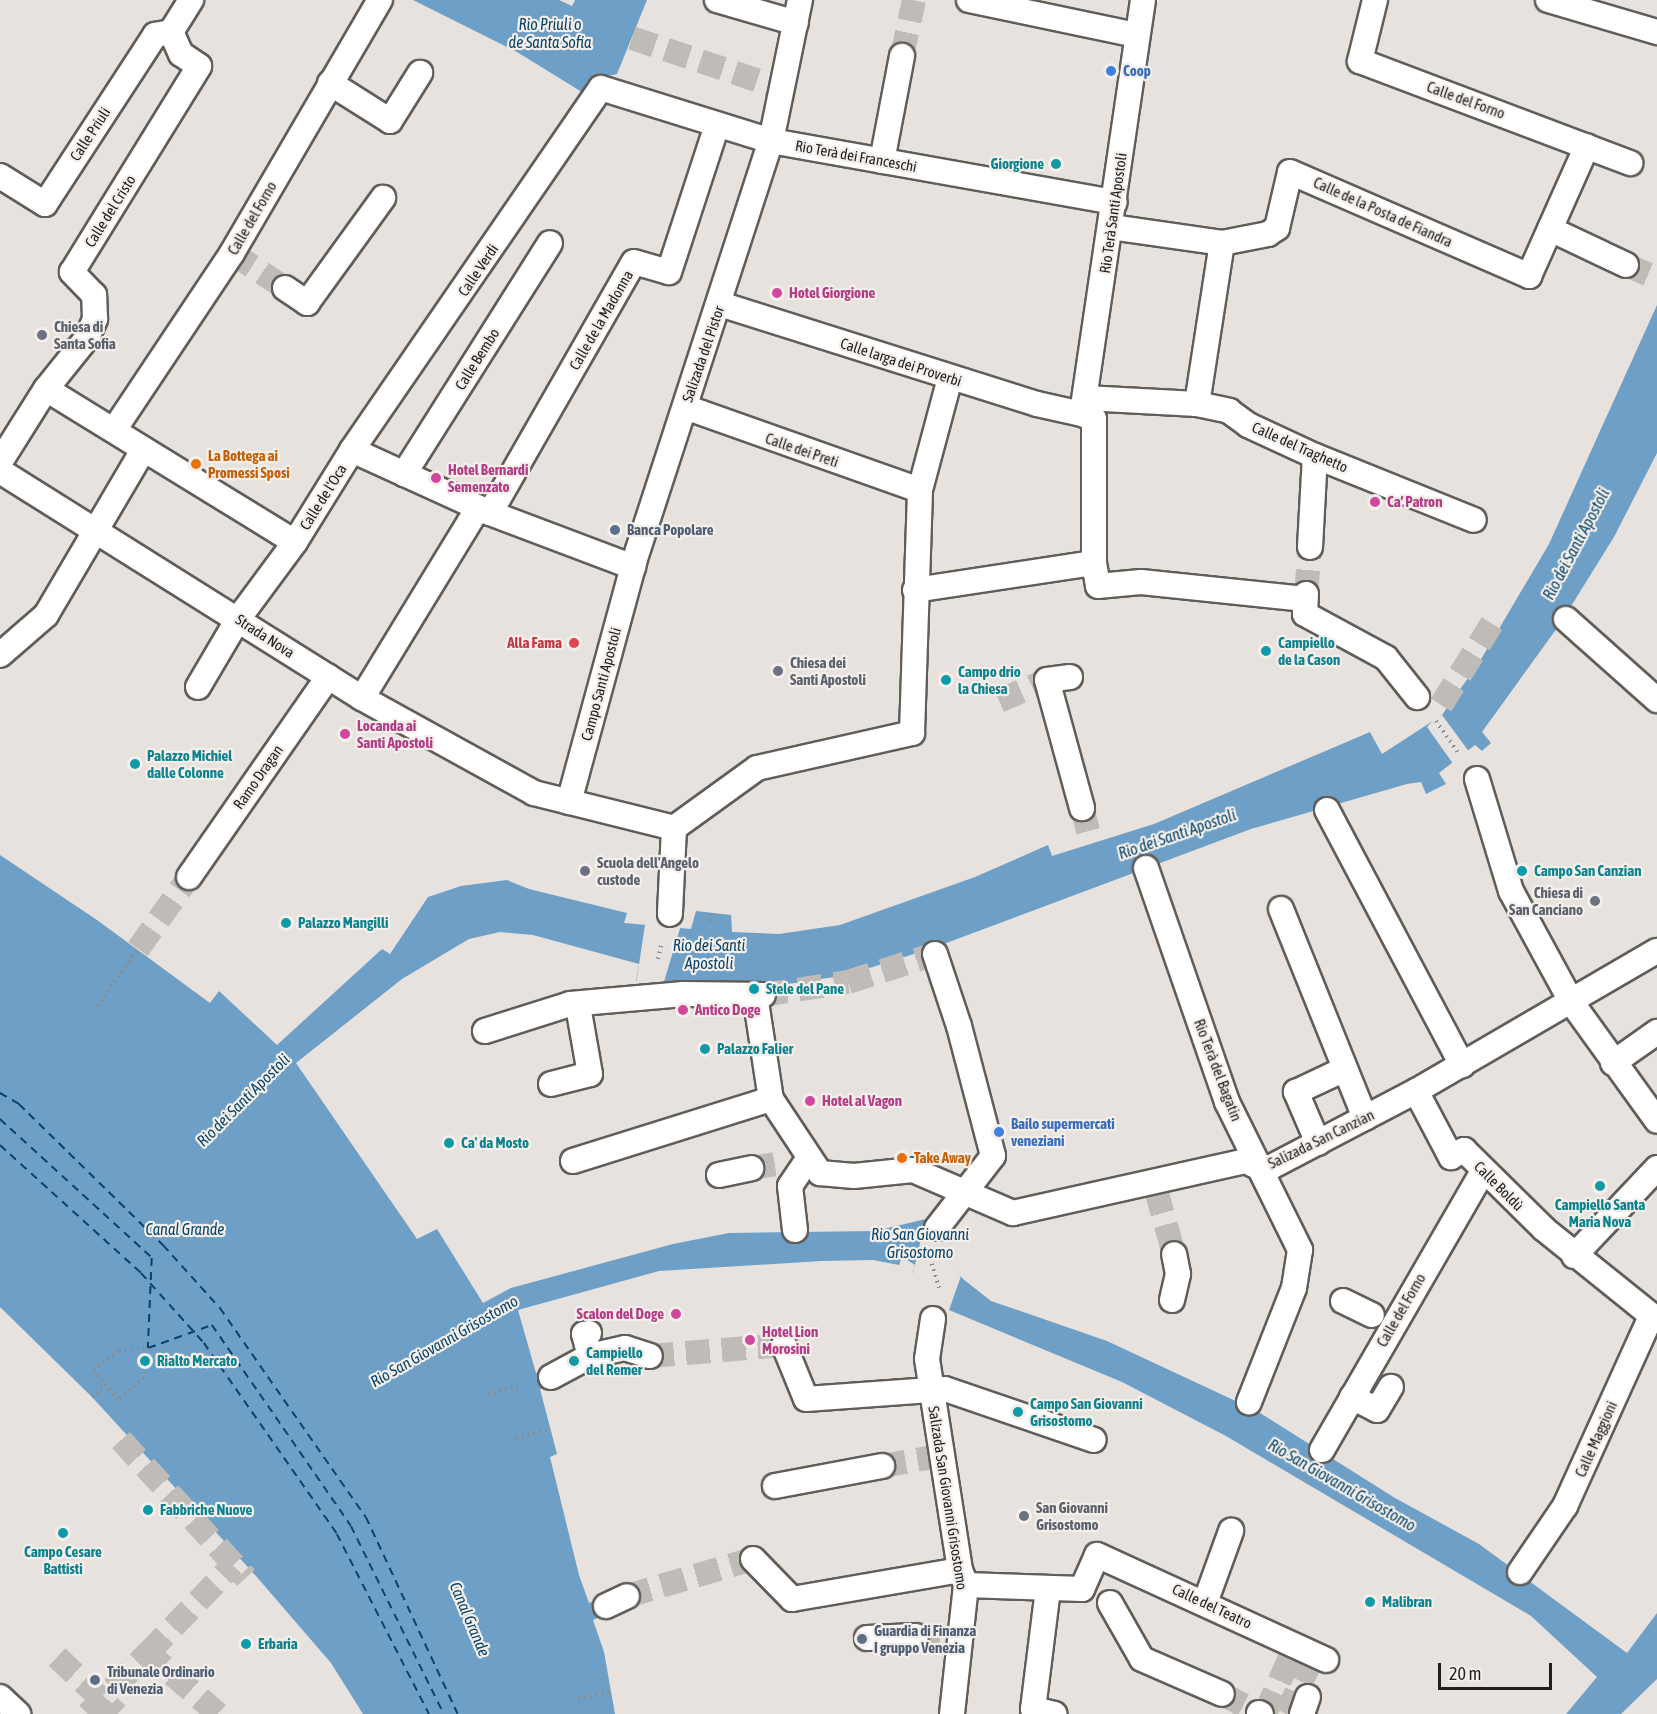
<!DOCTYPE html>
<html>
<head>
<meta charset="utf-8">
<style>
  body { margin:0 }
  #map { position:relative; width:1657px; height:1714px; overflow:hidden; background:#e7e2dd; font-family:"Asap Condensed",sans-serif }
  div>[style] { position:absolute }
  .water>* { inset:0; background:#6e9fc7 }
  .pier>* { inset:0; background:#e7e2dd }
  .ferry>* { height:1.5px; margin-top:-0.75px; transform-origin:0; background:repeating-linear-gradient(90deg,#06446b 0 8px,transparent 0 14px) }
  .pedestrian-tunnel>* { height:24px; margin-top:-12px; transform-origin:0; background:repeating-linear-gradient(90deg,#bfbbb7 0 24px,transparent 0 36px) }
  .path>* { height:4px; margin-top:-2px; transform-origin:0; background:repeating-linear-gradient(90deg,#8d8986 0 1.5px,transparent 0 6px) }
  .roads { filter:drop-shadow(2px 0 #615d59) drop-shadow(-2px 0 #615d59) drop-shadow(0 2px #615d59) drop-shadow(0 -2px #615d59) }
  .pedestrian>* { height:24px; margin:-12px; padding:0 12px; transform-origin:12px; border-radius:12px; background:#fff }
  .dots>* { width:16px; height:16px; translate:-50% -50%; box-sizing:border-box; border:3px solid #f4efea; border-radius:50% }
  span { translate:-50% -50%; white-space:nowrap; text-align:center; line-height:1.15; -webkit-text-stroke:4.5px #f4efea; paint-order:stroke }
  .shop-label { font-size:15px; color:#366cbe; font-weight:700 }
  .left { translate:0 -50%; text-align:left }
  .street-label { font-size:15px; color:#211f1e }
  .culture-label { font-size:15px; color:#0d838f; font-weight:700 }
  .right { translate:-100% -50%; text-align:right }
  .hotel-label { font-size:15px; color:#b23c85; font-weight:700 }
  .worship-label { font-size:15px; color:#5b616d; font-weight:700 }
  .food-label { font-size:15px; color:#c56008; font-weight:700 }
  .service-label { font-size:15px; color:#4e5e75; font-weight:700 }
  .health-label { font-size:15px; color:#be3a42; font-weight:700 }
  .water-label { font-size:16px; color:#06446b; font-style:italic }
  .scale { position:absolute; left:1438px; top:1663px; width:114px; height:27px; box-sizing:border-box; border:3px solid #211f1e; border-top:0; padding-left:8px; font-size:18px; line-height:21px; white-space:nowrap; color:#211f1e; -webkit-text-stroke:4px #f4efea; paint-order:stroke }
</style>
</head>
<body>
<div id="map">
  <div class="water">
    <i style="clip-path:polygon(413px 0,559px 0,572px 6px,575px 0,647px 0,617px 74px,608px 76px,590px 97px,517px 52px)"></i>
    <i style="clip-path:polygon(1657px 305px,1657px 453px,1614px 537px,1560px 624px,1482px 732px,1491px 743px,1482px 751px,1475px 745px,1439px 773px,1446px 784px,1426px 794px,1421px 782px,1407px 784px,1251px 829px,933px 948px,847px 975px,762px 988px,636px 981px,639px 964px,533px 935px,500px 932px,469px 939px,402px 979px,296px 1063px,417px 1239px,437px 1229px,483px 1303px,511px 1288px,673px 1244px,729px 1233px,875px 1231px,926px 1219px,925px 1223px,950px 1232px,958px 1239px,940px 1249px,963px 1279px,991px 1301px,1107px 1341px,1257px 1411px,1395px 1498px,1479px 1544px,1627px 1653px,1657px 1613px,1657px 1679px,1621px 1714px,1566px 1714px,1597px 1677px,1531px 1616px,1226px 1436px,1122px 1382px,949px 1310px,913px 1273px,915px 1265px,902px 1257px,899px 1265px,873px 1260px,821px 1261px,659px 1271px,518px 1310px,536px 1373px,549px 1370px,554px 1385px,540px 1389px,557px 1454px,550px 1457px,579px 1575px,589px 1603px,599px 1599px,604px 1615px,593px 1620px,604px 1652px,615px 1714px,363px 1714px,331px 1663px,256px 1576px,92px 1397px,0 1307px,0 855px,97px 920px,210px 1003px,219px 991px,277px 1045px,382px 949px,390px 954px,428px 897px,461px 886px,507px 880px,529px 889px,627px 913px,624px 923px,691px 929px,696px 911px,731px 915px,732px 932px,779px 934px,840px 925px,975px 877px,1048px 845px,1052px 856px,1154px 824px,1370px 732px,1382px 754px,1442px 715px,1480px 661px,1549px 544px)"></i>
  </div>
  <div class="pier">
    <i style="clip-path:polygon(1444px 708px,1442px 715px,1470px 753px,1454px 765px,1427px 727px)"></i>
    <i style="clip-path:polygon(652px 922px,681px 925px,663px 985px,636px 984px,645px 925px)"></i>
    <i style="clip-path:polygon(925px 1223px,950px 1232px,958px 1239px,940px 1249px,961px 1276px,948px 1313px,913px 1273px)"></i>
  </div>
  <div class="ferry">
    <i style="left:0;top:1093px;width:22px;rotate:30deg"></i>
    <i style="left:19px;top:1104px;width:202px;rotate:44.4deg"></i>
    <i style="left:163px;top:1245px;width:85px;rotate:47.9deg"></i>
    <i style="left:220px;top:1308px;width:255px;rotate:55.1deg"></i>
    <i style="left:366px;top:1517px;width:217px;rotate:65deg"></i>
    <i style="left:0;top:1119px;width:206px;rotate:42.4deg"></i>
    <i style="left:152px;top:1258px;width:90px;rotate:92.5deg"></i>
    <i style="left:148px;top:1348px;width:68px;rotate:-19.8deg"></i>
    <i style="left:212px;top:1325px;width:244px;rotate:55.3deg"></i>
    <i style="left:351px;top:1526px;width:210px;rotate:63.7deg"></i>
    <i style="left:0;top:1145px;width:190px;rotate:42.2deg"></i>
    <i style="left:141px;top:1273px;width:94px;rotate:48deg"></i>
    <i style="left:204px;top:1343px;width:233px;rotate:55.1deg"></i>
    <i style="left:337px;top:1534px;width:202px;rotate:62.9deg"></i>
  </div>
  <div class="pedestrian-tunnel">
    <i style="left:632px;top:38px;width:159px;rotate:18.7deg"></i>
    <i style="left:902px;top:56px;width:57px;rotate:-77.9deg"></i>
    <i style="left:232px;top:253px;width:64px;rotate:33.4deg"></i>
    <i style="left:1626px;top:265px;width:34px;rotate:23deg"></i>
    <i style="left:1306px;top:594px;width:47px;rotate:-85.1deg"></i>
    <i style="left:999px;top:701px;width:52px;rotate:-23.6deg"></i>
    <i style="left:1441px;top:705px;width:98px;rotate:-57.9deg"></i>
    <i style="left:1082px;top:808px;width:35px;rotate:75deg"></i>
    <i style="left:138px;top:949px;width:88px;rotate:-54.7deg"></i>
    <i style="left:763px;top:995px;width:86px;rotate:-8.7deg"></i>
    <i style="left:848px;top:982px;width:91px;rotate:-17.8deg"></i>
    <i style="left:751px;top:1168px;width:33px;rotate:-9deg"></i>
    <i style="left:1156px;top:1190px;width:66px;rotate:74.3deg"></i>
    <i style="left:650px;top:1356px;width:134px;rotate:-4.7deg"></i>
    <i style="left:121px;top:1440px;width:186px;rotate:47.8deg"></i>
    <i style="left:882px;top:1466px;width:52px;rotate:-10deg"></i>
    <i style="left:627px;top:1596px;width:131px;rotate:-16.4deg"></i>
    <i style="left:916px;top:1636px;width:31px;rotate:-2deg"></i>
    <i style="left:57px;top:1657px;width:83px;rotate:43.5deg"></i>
    <i style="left:1222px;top:1694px;width:42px;rotate:27.2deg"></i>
    <i style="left:88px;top:1714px;width:86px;rotate:-45.5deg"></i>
    <i style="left:218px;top:1714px;width:93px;rotate:-138.9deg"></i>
    <i style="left:148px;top:1653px;width:122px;rotate:-46deg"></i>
    <i style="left:1265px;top:1714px;width:74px;rotate:-66.2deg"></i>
    <i style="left:1286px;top:1714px;width:65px;rotate:-64.6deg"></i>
  </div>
  <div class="path">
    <i style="left:1436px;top:721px;width:40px;rotate:55.1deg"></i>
    <i style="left:710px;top:921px;width:9px;rotate:-84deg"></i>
    <i style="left:658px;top:959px;width:17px;rotate:-77deg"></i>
    <i style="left:97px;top:1006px;width:70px;rotate:-54.3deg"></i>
    <i style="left:930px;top:1258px;width:31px;rotate:73deg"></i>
    <i style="left:488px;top:1394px;width:35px;rotate:-15deg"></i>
    <i style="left:92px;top:1397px;width:18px;rotate:-41deg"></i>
    <i style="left:106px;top:1385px;width:18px;rotate:-131deg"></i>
    <i style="left:94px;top:1371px;width:33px;rotate:-40deg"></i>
    <i style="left:119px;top:1350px;width:29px;rotate:-4deg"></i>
    <i style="left:148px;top:1348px;width:30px;rotate:98deg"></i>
    <i style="left:144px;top:1378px;width:33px;rotate:141deg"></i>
    <i style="left:118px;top:1399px;width:18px;rotate:-131deg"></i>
    <i style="left:516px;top:1438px;width:35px;rotate:-15deg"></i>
    <i style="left:578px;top:1698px;width:34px;rotate:-10deg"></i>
  </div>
  <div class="roads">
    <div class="pedestrian">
      <i style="left:717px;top:0;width:82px;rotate:16.2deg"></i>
      <i style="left:969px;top:0;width:171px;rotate:11.8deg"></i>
      <i style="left:1143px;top:0;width:418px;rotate:98.4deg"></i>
      <i style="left:1082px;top:414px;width:13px;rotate:23deg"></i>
      <i style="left:1094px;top:419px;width:144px;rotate:90deg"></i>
      <i style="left:1094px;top:563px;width:23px;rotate:80deg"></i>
      <i style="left:1098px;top:586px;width:43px;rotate:-5.3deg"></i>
      <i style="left:1141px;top:582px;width:165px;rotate:5.9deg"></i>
      <i style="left:1375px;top:0;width:63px;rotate:103.8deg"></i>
      <i style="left:1360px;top:61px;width:289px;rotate:20.7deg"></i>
      <i style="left:1548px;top:0;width:114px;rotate:16.4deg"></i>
      <i style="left:171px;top:32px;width:38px;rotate:-58deg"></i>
      <i style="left:330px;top:83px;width:71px;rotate:32.3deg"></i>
      <i style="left:390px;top:121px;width:57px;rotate:-58deg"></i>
      <i style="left:882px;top:161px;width:107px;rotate:-79.2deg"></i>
      <i style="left:0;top:176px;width:53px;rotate:31.9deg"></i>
      <i style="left:45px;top:204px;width:202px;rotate:-56.9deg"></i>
      <i style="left:155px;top:35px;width:16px;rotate:-11deg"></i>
      <i style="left:1111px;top:227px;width:112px;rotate:8.2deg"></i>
      <i style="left:1222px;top:243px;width:47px;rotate:-11.1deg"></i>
      <i style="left:1268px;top:234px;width:11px;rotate:-34deg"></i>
      <i style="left:1277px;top:228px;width:57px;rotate:-76.9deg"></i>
      <i style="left:1290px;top:172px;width:261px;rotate:23.5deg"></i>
      <i style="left:1529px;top:276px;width:142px;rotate:-66deg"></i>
      <i style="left:1550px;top:229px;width:84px;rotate:25.3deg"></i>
      <i style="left:285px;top:288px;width:27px;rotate:34deg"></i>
      <i style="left:307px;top:303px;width:130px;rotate:-54.1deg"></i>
      <i style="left:720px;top:304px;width:332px;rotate:17.5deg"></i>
      <i style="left:1037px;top:404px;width:46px;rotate:12.5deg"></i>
      <i style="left:46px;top:389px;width:65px;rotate:-51.2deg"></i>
      <i style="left:87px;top:338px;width:21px;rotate:-67deg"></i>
      <i style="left:95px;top:319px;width:24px;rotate:-92deg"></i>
      <i style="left:94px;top:295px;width:32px;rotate:-134deg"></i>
      <i style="left:72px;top:272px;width:242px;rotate:-58.3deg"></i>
      <i style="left:199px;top:66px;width:22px;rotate:-146deg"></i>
      <i style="left:181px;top:54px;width:24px;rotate:-114deg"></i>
      <i style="left:1085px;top:398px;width:112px;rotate:3.1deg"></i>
      <i style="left:1197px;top:404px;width:33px;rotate:12deg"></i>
      <i style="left:1229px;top:411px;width:24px;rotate:36deg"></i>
      <i style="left:1248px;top:425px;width:74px;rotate:24.8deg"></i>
      <i style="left:1315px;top:456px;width:171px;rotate:21.9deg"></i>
      <i style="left:1197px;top:404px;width:163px;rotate:-81.2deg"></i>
      <i style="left:685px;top:407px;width:249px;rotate:19.5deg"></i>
      <i style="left:114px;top:430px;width:213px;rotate:-56.3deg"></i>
      <i style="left:232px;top:253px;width:293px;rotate:-59.7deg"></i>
      <i style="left:352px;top:450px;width:439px;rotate:-55.5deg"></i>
      <i style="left:601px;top:88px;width:178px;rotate:17.3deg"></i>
      <i style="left:771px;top:141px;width:349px;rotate:10.1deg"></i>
      <i style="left:0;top:462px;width:86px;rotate:-57.8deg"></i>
      <i style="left:46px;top:389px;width:292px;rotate:31.6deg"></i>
      <i style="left:295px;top:542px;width:108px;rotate:-58.2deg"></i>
      <i style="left:352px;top:450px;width:152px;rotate:24.5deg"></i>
      <i style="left:490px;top:513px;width:153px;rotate:20.7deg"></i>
      <i style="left:0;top:471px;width:427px;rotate:32.1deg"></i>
      <i style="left:362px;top:698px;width:196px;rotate:28.9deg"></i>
      <i style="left:534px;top:793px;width:144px;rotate:14deg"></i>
      <i style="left:674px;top:828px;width:86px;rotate:92.7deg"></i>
      <i style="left:404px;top:474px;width:273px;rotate:-57.7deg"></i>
      <i style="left:490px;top:513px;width:289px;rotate:-60.2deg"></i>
      <i style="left:634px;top:262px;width:36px;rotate:16deg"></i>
      <i style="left:669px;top:272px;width:155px;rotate:-71.9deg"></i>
      <i style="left:1310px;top:547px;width:91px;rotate:-86.9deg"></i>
      <i style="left:915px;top:590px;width:181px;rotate:-8.6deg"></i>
      <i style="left:1306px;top:594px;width:20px;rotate:93deg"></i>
      <i style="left:1305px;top:614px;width:92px;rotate:28.5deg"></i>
      <i style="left:1386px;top:658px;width:50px;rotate:51.5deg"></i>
      <i style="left:1566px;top:619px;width:122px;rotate:41.7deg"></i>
      <i style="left:0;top:655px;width:61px;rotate:-41deg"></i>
      <i style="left:46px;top:615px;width:191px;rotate:-59.5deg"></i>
      <i style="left:1070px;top:677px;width:23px;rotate:173deg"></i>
      <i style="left:1047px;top:680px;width:133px;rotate:74.7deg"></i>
      <i style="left:198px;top:687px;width:79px;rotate:-59.5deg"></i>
      <i style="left:238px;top:619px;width:96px;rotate:-53.5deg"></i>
      <i style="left:362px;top:698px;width:223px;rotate:-58.6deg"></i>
      <i style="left:1477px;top:779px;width:117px;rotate:73.1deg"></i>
      <i style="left:1511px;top:891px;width:128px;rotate:61.4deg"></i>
      <i style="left:1572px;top:1003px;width:145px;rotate:54.2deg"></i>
      <i style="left:569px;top:802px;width:249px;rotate:-74.8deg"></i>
      <i style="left:634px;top:562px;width:443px;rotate:-72deg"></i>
      <i style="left:771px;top:141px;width:144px;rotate:-78.4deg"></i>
      <i style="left:1327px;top:810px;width:289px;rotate:62.1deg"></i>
      <i style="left:674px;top:828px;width:102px;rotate:-35.9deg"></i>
      <i style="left:757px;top:768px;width:159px;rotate:-12.7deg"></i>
      <i style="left:912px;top:733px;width:243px;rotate:-88.1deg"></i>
      <i style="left:920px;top:490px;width:116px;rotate:-75deg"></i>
      <i style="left:1146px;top:868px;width:248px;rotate:70.9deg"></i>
      <i style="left:1227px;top:1102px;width:165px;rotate:63.7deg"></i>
      <i style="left:1300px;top:1250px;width:38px;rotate:99deg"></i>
      <i style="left:1294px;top:1288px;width:123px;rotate:111.5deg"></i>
      <i style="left:189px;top:877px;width:244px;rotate:-55.2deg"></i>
      <i style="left:1281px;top:909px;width:225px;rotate:68.1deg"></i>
      <i style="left:935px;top:954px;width:76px;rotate:71.6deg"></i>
      <i style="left:959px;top:1026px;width:134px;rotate:75.3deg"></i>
      <i style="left:993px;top:1156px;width:91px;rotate:127.9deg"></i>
      <i style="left:755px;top:995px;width:105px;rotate:81.3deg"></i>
      <i style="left:771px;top:1099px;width:89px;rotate:56.5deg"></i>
      <i style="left:820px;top:1173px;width:34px;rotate:5deg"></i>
      <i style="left:854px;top:1176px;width:59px;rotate:-5.8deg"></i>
      <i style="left:913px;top:1170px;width:109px;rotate:23.3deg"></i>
      <i style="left:1013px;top:1213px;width:239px;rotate:-12.6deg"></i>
      <i style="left:1246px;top:1161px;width:16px;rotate:27deg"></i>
      <i style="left:1260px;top:1168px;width:11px;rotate:-5deg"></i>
      <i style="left:1271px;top:1167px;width:164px;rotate:-27.7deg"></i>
      <i style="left:1416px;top:1091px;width:279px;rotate:-30.2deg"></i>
      <i style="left:485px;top:1031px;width:89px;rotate:-17.6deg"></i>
      <i style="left:570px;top:1004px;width:114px;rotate:-5deg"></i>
      <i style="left:684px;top:994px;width:79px;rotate:0.7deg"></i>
      <i style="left:1613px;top:1063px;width:54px;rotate:-35.2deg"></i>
      <i style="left:551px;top:1084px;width:40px;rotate:-14.4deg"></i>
      <i style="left:590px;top:1074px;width:69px;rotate:-100deg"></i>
      <i style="left:1416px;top:1091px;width:75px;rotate:62.1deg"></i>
      <i style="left:1451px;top:1157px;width:15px;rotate:-28deg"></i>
      <i style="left:1464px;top:1150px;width:112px;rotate:44.6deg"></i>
      <i style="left:1544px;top:1229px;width:145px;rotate:38.8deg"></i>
      <i style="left:1318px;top:1143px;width:56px;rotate:-113.3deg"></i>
      <i style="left:1296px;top:1092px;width:42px;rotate:-25.3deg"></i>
      <i style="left:573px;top:1161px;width:207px;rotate:-17.4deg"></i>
      <i style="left:719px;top:1175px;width:33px;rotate:-12deg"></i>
      <i style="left:795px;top:1230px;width:44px;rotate:-96.5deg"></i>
      <i style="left:790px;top:1186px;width:34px;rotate:-56deg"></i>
      <i style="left:1574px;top:1256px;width:121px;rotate:-46.7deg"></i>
      <i style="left:1172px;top:1300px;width:27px;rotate:-77deg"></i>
      <i style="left:1178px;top:1274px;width:20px;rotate:-101deg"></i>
      <i style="left:1343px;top:1301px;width:32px;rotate:26deg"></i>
      <i style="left:933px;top:1319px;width:40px;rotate:98.5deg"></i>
      <i style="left:927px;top:1359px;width:214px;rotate:81.1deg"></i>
      <i style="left:960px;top:1570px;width:16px;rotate:68deg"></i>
      <i style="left:966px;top:1585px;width:130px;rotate:96.2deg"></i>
      <i style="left:589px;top:1333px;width:5px;rotate:169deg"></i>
      <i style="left:584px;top:1334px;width:23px;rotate:75deg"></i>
      <i style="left:784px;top:1345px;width:58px;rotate:67.8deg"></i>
      <i style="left:806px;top:1399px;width:139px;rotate:-4.1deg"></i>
      <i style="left:945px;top:1389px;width:157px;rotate:18.9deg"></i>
      <i style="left:551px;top:1377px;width:44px;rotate:-28.3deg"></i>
      <i style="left:590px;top:1356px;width:36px;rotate:-13deg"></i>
      <i style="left:625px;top:1348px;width:26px;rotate:18deg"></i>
      <i style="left:1352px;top:1397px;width:28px;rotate:27deg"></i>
      <i style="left:1377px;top:1410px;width:27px;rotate:-59deg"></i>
      <i style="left:1322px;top:1450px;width:322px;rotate:-60deg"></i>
      <i style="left:775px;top:1486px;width:109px;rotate:-10.6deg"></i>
      <i style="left:753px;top:1559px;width:56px;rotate:45.7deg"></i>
      <i style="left:792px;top:1599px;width:170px;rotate:-9.8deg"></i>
      <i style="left:1520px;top:1572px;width:80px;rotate:-55.7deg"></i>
      <i style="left:1565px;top:1506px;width:209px;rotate:-65.6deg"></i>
      <i style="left:966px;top:1585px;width:116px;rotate:2deg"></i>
      <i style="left:1082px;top:1589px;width:37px;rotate:-66deg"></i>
      <i style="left:1097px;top:1555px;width:252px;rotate:24.6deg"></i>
      <i style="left:1048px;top:1589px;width:121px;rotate:97.1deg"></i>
      <i style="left:1033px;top:1709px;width:22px;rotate:13deg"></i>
      <i style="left:1110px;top:1603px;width:64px;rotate:60.3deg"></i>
      <i style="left:1142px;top:1659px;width:87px;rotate:23.6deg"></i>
      <i style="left:1205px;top:1603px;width:77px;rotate:-70.1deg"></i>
      <i style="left:606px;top:1606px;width:23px;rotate:-25deg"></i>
      <i style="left:867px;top:1638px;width:49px;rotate:-2.3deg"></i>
      <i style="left:0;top:1697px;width:25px;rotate:43deg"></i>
      <i style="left:1259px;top:1713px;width:2px;rotate:27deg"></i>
      <i style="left:1302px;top:1714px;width:18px;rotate:-71deg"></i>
    </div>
  </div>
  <div class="dots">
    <i style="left:1111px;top:71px;background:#3f7fe0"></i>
    <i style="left:1056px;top:164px;background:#0f9aa8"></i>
    <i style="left:777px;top:293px;background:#d1479c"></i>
    <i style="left:42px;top:335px;background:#6b7280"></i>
    <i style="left:196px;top:464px;background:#e8710a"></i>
    <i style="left:436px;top:478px;background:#d1479c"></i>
    <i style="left:1375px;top:502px;background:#d1479c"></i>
    <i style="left:615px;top:530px;background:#5c6f8a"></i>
    <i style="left:574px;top:643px;background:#e0444e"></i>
    <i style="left:1266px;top:651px;background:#0f9aa8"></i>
    <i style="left:778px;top:671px;background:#6b7280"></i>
    <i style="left:946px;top:680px;background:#0f9aa8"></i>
    <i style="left:345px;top:734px;background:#d1479c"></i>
    <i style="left:135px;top:764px;background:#0f9aa8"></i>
    <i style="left:585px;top:871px;background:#6b7280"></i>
    <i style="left:1522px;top:871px;background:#0f9aa8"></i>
    <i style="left:1595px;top:901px;background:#6b7280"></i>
    <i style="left:286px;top:923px;background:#0f9aa8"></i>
    <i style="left:754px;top:989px;background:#0f9aa8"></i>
    <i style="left:683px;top:1010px;background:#d1479c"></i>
    <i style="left:705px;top:1049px;background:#0f9aa8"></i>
    <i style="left:810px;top:1101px;background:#d1479c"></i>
    <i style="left:999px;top:1132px;background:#3f7fe0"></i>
    <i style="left:449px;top:1143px;background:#0f9aa8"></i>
    <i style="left:902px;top:1158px;background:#e8710a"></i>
    <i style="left:1600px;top:1186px;background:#0f9aa8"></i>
    <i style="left:676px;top:1314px;background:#d1479c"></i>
    <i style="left:750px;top:1340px;background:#d1479c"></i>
    <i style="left:145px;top:1361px;background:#0f9aa8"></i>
    <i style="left:574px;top:1361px;background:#0f9aa8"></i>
    <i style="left:1018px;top:1412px;background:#0f9aa8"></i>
    <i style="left:148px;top:1510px;background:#0f9aa8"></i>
    <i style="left:1024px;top:1516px;background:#6b7280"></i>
    <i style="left:63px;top:1533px;background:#0f9aa8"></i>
    <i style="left:1370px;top:1602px;background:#0f9aa8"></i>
    <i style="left:862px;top:1639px;background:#5c6f8a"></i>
    <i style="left:246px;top:1644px;background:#0f9aa8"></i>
    <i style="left:95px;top:1680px;background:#5c6f8a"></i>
  </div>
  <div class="shop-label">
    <span class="left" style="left:1123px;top:71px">Coop</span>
    <span class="left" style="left:1011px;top:1132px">Baílo supermercati<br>veneziani</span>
  </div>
  <div class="street-label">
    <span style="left:1466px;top:100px;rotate:20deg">Calle del Forno</span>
    <span style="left:90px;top:134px;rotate:-57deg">Calle Priuli</span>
    <span style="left:856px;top:156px;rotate:10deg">Rio Terà dei Franceschi</span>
    <span style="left:110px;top:211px;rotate:-58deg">Calle del Cristo</span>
    <span style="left:1383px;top:212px;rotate:24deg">Calle de la Posta de Fiandra</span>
    <span style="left:1113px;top:213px;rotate:-82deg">Rio Terà Santi Apostoli</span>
    <span style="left:252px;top:218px;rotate:-60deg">Calle del Forno</span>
    <span style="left:478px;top:270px;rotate:-56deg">Calle Verdi</span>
    <span style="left:601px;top:320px;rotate:-60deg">Calle de la Madonna</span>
    <span style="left:703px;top:354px;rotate:-71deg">Salizada del Pistor</span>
    <span style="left:477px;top:359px;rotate:-58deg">Calle Bembo</span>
    <span style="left:901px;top:362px;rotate:18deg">Calle larga dei Proverbi</span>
    <span style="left:1300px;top:447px;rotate:24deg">Calle del Traghetto</span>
    <span style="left:802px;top:450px;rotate:19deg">Calle dei Preti</span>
    <span style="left:323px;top:497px;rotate:-58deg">Calle de l'Oca</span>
    <span style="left:265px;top:636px;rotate:33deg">Strada Nova</span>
    <span style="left:601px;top:684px;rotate:-75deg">Campo Santi Apostoli</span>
    <span style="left:258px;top:777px;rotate:-55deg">Ramo Dragan</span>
    <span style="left:1218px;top:1070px;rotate:69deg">Rio Terà del Bagatin</span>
    <span style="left:1321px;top:1139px;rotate:-26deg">Salizada San Canzian</span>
    <span style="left:1499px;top:1186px;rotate:45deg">Calle Boldù</span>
    <span style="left:1401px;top:1310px;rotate:-60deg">Calle del Forno</span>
    <span style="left:1596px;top:1439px;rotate:-66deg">Calle Maggioni</span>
    <span style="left:948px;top:1498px;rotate:81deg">Salizada San Giovanni Grisostomo</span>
    <span style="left:1212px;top:1606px;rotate:25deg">Calle del Teatro</span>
  </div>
  <div class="culture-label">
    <span class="right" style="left:1044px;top:164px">Giorgione</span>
    <span class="left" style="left:1278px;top:651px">Campiello<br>de la Cason</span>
    <span class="left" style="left:958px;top:680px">Campo drio<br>la Chiesa</span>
    <span class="left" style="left:147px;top:764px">Palazzo Michiel<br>dalle Colonne</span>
    <span class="left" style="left:1534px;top:871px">Campo San Canzian</span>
    <span class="left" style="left:298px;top:923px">Palazzo Mangilli</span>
    <span class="left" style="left:766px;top:989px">Stele del Pane</span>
    <span class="left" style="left:717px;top:1049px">Palazzo Falier</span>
    <span class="left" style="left:461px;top:1143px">Ca' da Mosto</span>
    <span style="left:1600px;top:1213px">Campiello Santa<br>Maria Nova</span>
    <span class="left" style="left:586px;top:1361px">Campiello<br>del Remer</span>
    <span class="left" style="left:157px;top:1361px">Rialto Mercato</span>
    <span class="left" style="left:1030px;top:1412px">Campo San Giovanni<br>Grisostomo</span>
    <span class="left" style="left:160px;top:1510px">Fabbriche Nuove</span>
    <span style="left:63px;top:1560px">Campo Cesare<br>Battisti</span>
    <span class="left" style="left:1382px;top:1602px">Malibran</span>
    <span class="left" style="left:258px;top:1644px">Erbaria</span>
  </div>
  <div class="hotel-label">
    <span class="left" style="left:789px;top:293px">Hotel Giorgione</span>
    <span class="left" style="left:448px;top:478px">Hotel Bernardi<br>Semenzato</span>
    <span class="left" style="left:1387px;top:502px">Ca’ Patron</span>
    <span class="left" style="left:357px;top:734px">Locanda ai<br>Santi Apostoli</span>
    <span class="left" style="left:695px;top:1010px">Antico Doge</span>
    <span class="left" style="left:822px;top:1101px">Hotel al Vagon</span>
    <span class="right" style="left:664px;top:1314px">Scalon del Doge</span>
    <span class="left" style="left:762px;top:1340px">Hotel Lion<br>Morosini</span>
  </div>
  <div class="worship-label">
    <span class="left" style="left:54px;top:335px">Chiesa di<br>Santa Sofia</span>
    <span class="left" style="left:790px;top:671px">Chiesa dei<br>Santi Apostoli</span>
    <span class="left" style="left:597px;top:871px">Scuola dell'Angelo<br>custode</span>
    <span class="right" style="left:1583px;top:901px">Chiesa di<br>San Canciano</span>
    <span class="left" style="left:1036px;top:1516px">San Giovanni<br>Grisostomo</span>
  </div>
  <div class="food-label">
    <span class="left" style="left:208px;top:464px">La Bottega ai<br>Promessi Sposi</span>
    <span class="left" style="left:914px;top:1158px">Take Away</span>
  </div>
  <div class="service-label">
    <span class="left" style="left:627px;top:530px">Banca Popolare</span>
    <span class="left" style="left:874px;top:1639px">Guardia di Finanza<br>I gruppo Venezia</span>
    <span class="left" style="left:107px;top:1680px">Tribunale Ordinario<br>di Venezia</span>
  </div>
  <div class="health-label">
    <span class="right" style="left:562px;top:643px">Alla Fama</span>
  </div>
  <div class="water-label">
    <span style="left:550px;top:33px">Rio Priuli o<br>de Santa Sofia</span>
    <span style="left:1576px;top:544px;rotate:-62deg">Rio dei Santi Apostoli</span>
    <span style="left:1177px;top:834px;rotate:-19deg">Rio dei Santi Apostoli</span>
    <span style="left:709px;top:954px">Rio dei Santi<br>Apostoli</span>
    <span style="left:243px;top:1100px;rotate:-45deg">Rio dei Santi Apostoli</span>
    <span style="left:185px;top:1229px">Canal Grande</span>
    <span style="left:920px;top:1243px">Rio San Giovanni<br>Grisostomo</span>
    <span style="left:444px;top:1341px;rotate:-30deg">Rio San Giovanni Grisostomo</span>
    <span style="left:1342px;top:1485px;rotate:30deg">Rio San Giovanni Grisostomo</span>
    <span style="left:470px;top:1619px;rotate:67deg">Canal Grande</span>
  </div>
  <div class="scale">20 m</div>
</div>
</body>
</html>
